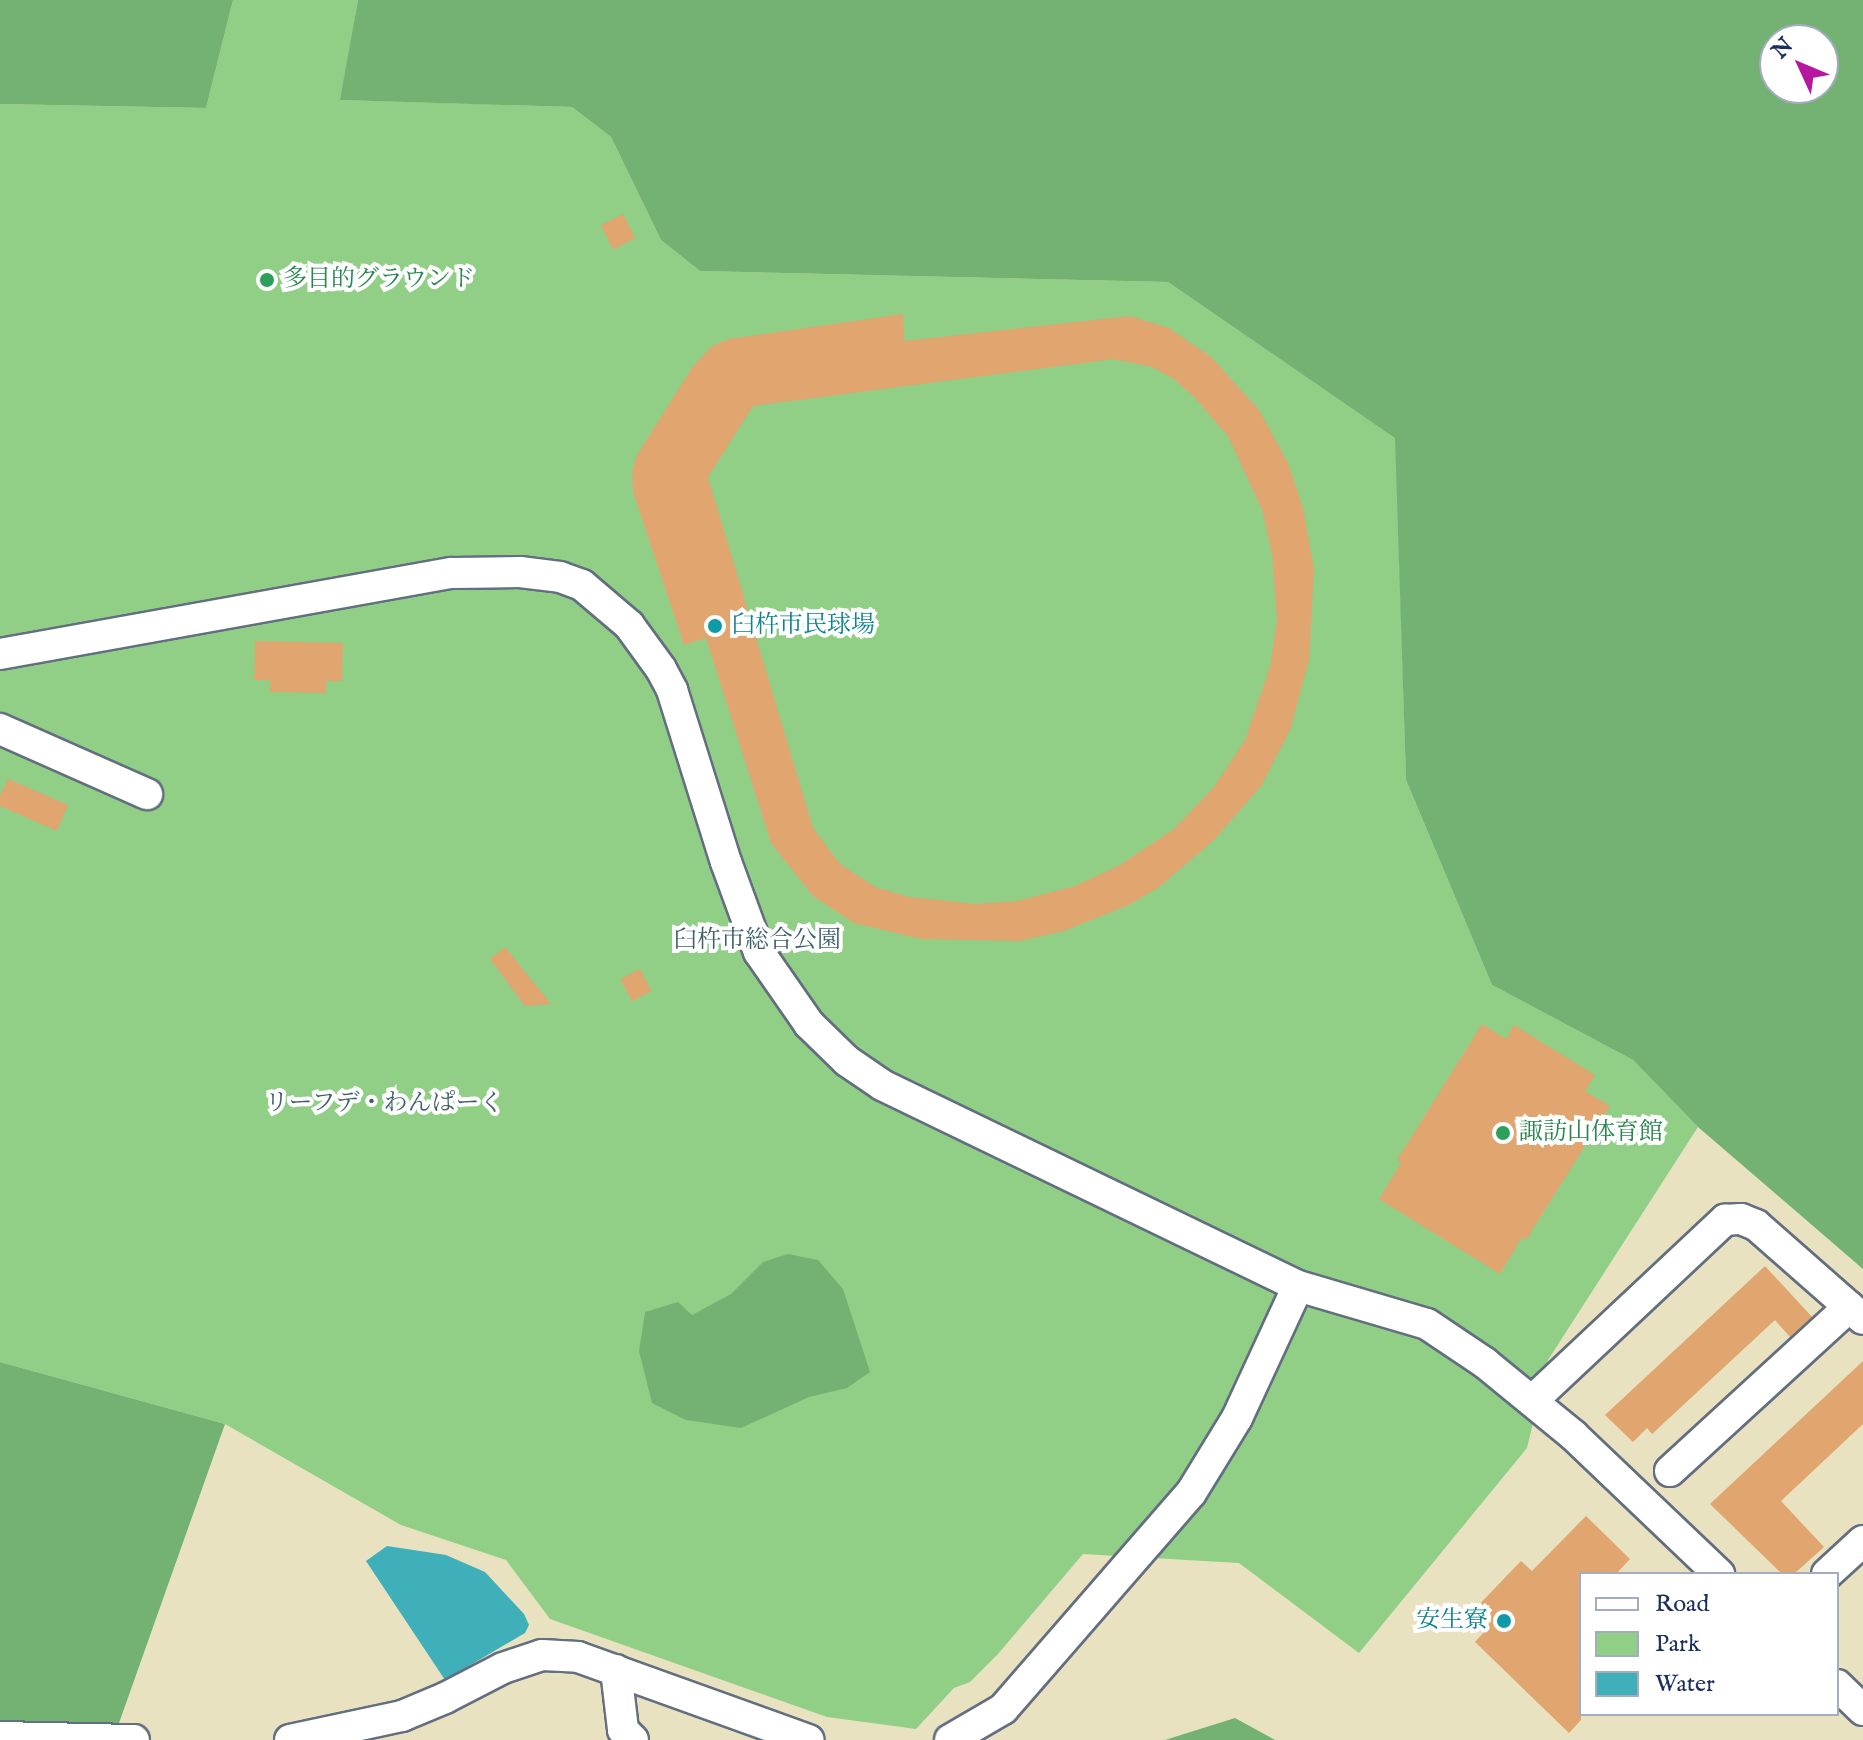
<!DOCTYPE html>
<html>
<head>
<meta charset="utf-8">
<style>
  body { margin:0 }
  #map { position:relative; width:1863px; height:1740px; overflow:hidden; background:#e9e2c0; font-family:"IM FELL English","Noto Serif JP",serif }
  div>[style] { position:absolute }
  .green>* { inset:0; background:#91cf86 }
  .forest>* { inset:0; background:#74b273 }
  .water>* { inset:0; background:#3fafba }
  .building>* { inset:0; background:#e1a56f; transform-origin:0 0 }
  .roads { filter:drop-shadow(2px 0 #636e80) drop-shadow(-2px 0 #636e80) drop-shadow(0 2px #636e80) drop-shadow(0 -2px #636e80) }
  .minor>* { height:30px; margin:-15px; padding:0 15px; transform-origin:15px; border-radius:15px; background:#fff }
  .dots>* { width:22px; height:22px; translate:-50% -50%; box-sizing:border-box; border:4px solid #fff; border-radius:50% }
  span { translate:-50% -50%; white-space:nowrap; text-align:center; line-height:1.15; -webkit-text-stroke:8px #fff; paint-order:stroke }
  .leisure-label { font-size:24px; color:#27864d }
  .left { translate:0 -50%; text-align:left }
  .culture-label { font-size:24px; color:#0d838f }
  .right { translate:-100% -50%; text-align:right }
  .park-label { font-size:24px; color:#3e5f6a }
  .legend { position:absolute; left:1579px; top:1572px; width:260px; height:144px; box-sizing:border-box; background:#fff; border:2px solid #a4acbf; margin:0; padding:10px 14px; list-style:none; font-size:24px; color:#1b2f5e }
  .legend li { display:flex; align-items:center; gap:16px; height:40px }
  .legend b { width:40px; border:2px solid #a4acbf }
  .north { position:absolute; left:1759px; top:24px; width:80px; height:80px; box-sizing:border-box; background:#fff; border:2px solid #a4acbf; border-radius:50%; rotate:314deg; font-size:22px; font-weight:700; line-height:32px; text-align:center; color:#1b2f5e }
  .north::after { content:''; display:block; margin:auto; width:28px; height:36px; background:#b5179e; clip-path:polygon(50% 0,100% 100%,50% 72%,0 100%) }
</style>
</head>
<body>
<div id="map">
  <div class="green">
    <i style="clip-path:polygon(233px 0,358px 0,341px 100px,572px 107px,611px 137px,661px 240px,700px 271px,1168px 282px,1396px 438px,1406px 780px,1492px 985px,1633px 1060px,1698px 1127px,1548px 1360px,1527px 1448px,1359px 1653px,1239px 1563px,1083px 1554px,998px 1654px,970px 1682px,954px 1688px,916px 1729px,827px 1717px,550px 1619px,506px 1560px,401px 1525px,225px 1424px,0 1362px,0 104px,206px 108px)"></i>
  </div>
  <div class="forest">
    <i style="clip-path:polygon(0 0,233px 0,206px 108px,0 104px)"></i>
    <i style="clip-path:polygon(evenodd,358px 0,1863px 0,1863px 1269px,1698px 1127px,1633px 1060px,1492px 985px,1406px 780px,1395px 438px,1168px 282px,700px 271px,661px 240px,611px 137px,572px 107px,340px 100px,358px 0,1823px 40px,1823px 88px,1775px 88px,1775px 40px,1823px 40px)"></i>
    <i style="clip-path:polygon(788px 1254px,818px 1260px,843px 1289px,870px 1372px,847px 1388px,809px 1397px,741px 1428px,686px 1420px,652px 1403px,639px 1351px,645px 1312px,678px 1302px,692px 1315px,731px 1294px,763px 1262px)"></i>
    <i style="clip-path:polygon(0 1362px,225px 1424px,113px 1740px,0 1740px)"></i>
    <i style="clip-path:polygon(1235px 1718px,1275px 1740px,1165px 1740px)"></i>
  </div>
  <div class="water">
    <i style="clip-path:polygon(387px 1546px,446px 1555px,485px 1572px,524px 1614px,529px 1625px,525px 1633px,445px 1680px,366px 1561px)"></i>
  </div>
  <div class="building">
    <i style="left:623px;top:214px;width:27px;height:25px;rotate:63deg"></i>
    <i style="clip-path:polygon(evenodd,903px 314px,904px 341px,1130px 316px,1169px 328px,1211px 357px,1259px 410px,1288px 463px,1303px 508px,1314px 569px,1309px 660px,1290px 730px,1261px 786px,1213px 841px,1159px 887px,1131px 904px,1064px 931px,1020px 941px,921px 939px,854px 923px,813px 896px,771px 843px,706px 638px,684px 645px,633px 492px,632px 471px,637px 455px,693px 366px,712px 346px,729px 339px,903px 314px,1114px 359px,1152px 367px,1174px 379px,1194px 397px,1228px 436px,1262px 510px,1272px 554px,1277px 619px,1270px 667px,1245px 740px,1214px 787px,1174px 829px,1118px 866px,1075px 886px,1017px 901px,976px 904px,909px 897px,875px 887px,840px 864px,813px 828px,708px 477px,753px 406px,1114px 359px)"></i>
    <i style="clip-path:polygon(255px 641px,343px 643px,342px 681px,326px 681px,326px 693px,270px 692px,270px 680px,254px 680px)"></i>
    <i style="clip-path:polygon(8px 779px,68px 805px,57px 831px,0 806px,0 796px)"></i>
    <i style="clip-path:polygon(505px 947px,551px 1004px,525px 1006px,490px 959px)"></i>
    <i style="left:640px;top:969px;width:25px;height:22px;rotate:63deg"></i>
    <i style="clip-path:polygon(1482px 1024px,1506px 1039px,1514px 1025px,1595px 1075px,1585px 1091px,1610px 1106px,1526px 1240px,1522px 1237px,1500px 1274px,1379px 1199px,1401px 1163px,1397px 1160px)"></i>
    <i style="clip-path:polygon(1765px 1266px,1812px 1317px,1790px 1337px,1775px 1320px,1652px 1434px,1647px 1428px,1633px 1442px,1605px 1415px)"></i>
    <i style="clip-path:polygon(1863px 1361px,1863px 1424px,1781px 1501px,1824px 1547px,1794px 1574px,1782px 1574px,1710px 1504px)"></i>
    <i style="clip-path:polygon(1586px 1516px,1630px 1559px,1616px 1574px,1581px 1574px,1581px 1720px,1569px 1733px,1475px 1642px,1485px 1631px,1469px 1615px,1521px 1561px,1532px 1571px)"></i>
  </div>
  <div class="roads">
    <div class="minor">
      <i style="left:0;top:654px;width:459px;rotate:-10.2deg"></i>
      <i style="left:452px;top:573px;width:68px;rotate:-0.8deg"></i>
      <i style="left:520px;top:572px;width:40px;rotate:7.1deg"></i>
      <i style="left:560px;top:577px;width:23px;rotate:20deg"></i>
      <i style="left:582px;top:585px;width:62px;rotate:40.4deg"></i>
      <i style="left:629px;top:625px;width:54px;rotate:54deg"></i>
      <i style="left:661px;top:669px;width:24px;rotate:62deg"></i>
      <i style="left:672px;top:690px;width:180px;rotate:72.6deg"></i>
      <i style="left:726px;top:862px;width:96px;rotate:69.9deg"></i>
      <i style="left:759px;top:952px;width:88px;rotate:55.2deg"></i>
      <i style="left:809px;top:1024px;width:53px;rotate:44.2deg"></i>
      <i style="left:847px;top:1061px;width:42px;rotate:34.4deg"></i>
      <i style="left:882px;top:1085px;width:462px;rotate:25.8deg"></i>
      <i style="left:1298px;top:1286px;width:134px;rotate:16.4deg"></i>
      <i style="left:1427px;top:1324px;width:70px;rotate:33.9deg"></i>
      <i style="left:1485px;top:1363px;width:114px;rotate:39.3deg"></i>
      <i style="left:1573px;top:1435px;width:202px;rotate:43.6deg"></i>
      <i style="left:0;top:729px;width:161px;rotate:23.9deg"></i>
      <i style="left:1532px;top:1401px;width:265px;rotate:-43.2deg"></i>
      <i style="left:1725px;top:1220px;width:16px;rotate:-4deg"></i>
      <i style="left:1741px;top:1219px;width:16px;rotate:22deg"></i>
      <i style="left:1756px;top:1225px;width:142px;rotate:41.3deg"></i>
      <i style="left:1670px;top:1471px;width:243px;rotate:-42.5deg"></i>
      <i style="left:1827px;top:1574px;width:49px;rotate:-42.5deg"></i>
      <i style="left:616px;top:1670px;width:60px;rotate:83.3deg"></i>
      <i style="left:623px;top:1730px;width:14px;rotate:45deg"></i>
      <i style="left:1837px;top:1685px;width:36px;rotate:44deg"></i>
      <i style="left:0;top:1737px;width:134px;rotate:1.3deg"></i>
      <i style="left:290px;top:1740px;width:115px;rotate:-12.1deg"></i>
      <i style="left:402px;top:1716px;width:47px;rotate:-22.7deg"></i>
      <i style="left:445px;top:1698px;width:65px;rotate:-27.3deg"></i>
      <i style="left:503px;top:1668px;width:41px;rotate:-18.4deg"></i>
      <i style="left:542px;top:1655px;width:36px;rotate:3deg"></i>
      <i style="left:578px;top:1657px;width:245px;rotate:19.8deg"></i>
      <i style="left:950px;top:1740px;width:61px;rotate:-30.3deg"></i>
      <i style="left:1003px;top:1709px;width:286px;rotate:-49deg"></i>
      <i style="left:1191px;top:1493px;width:88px;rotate:-58.5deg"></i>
      <i style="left:1237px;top:1418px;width:145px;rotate:-65.2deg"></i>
    </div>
  </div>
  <div class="dots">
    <i style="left:267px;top:280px;background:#2e9e5b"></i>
    <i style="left:715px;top:626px;background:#0f9aa8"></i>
    <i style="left:1503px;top:1133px;background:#2e9e5b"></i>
    <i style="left:1504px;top:1621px;background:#0f9aa8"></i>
  </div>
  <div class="leisure-label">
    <span class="left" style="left:283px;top:280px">多目的グラウンド</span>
    <span class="left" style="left:1519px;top:1133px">諏訪山体育館</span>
  </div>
  <div class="culture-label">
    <span class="left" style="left:731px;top:626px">臼杵市民球場</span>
    <span class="right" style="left:1488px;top:1621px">安生寮</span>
  </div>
  <div class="park-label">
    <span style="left:757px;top:941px">臼杵市総合公園</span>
    <span style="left:384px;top:1104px">リーフデ・わんぱーく</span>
  </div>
  <ul class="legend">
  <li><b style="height:10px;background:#fff"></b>Road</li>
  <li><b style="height:22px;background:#91cf86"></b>Park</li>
  <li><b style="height:22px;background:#3fafba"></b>Water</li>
  </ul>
  <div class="north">N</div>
</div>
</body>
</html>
